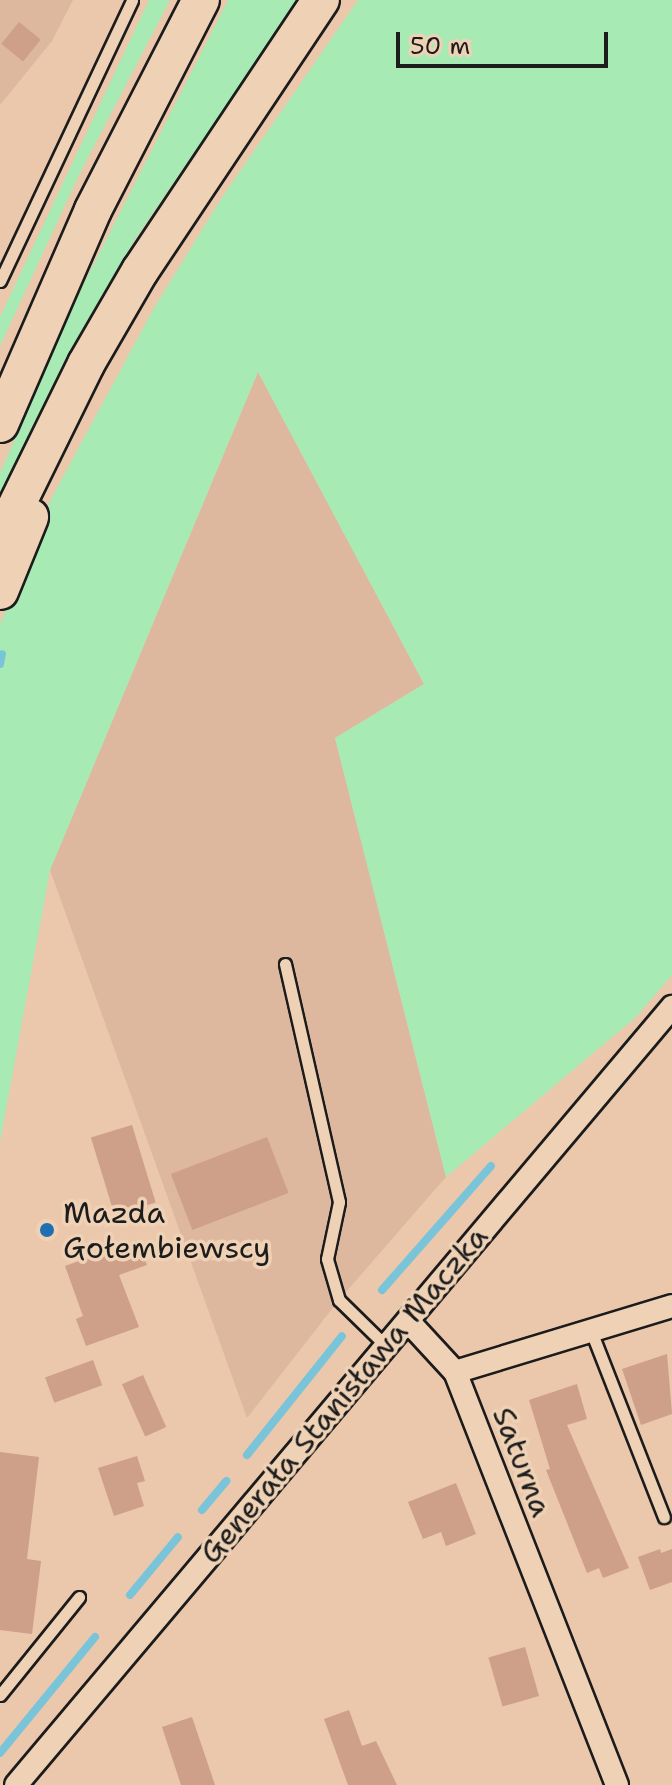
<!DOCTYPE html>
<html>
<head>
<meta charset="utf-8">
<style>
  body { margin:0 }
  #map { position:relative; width:672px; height:1785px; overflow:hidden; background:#ebc7ab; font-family:"Shantell Sans",sans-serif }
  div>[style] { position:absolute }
  .built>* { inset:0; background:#deb89e }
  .green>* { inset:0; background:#a7eab4 }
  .stream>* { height:8px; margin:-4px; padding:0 4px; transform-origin:4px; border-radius:4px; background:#7ac4da }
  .building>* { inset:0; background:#ce9f89; transform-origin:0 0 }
  .roads { filter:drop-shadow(2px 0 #1c1c1c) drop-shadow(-2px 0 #1c1c1c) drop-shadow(0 2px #1c1c1c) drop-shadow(0 -2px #1c1c1c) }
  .service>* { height:11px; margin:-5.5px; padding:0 5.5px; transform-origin:5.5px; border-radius:5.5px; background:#efd2b5 }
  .minor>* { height:22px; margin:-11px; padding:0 11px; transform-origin:11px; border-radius:11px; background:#efd2b5 }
  .trunk>* { height:36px; margin:-18px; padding:0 18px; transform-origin:18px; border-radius:18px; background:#efd2b5 }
  .dots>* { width:22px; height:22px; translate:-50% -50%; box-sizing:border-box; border:4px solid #efd2b5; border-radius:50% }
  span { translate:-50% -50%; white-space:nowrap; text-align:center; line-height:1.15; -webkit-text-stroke:7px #efd2b5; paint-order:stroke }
  .poi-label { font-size:30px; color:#1c1c1c }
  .left { translate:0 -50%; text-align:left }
  .street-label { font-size:30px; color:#1c1c1c }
  .scale { position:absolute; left:396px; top:32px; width:212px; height:36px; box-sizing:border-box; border:4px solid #1c1c1c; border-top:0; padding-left:10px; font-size:24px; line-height:28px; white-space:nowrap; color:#1c1c1c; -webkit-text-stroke:6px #efd2b5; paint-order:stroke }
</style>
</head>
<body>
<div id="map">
  <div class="built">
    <i style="clip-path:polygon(0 0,73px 0,52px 41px,0 105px)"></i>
    <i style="clip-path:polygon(258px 372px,424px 684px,335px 738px,446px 1177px,339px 1300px,247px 1418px,50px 870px)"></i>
  </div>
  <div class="green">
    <i style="clip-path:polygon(149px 0,170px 0,79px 175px,0 346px,0 317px)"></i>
    <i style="clip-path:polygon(228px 0,298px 0,134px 241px,58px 374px,0 494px,0 473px,76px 299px)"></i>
    <i style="clip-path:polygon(358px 0,672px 0,672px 975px,636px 1017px,446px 1177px,335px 738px,424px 684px,258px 372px,50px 870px,0 1142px,0 624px,51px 499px,154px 308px,221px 199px)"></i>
  </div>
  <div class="stream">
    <i style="left:0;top:664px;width:10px;rotate:-79deg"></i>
    <i style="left:382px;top:1290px;width:165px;rotate:-48.7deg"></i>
    <i style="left:247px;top:1455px;width:152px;rotate:-51.4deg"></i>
    <i style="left:202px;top:1510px;width:38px;rotate:-50deg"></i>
    <i style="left:130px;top:1595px;width:75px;rotate:-50.4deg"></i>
    <i style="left:0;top:1753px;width:150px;rotate:-50.7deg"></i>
  </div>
  <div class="building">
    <i style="left:19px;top:22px;width:28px;height:28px;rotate:39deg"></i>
    <i style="left:132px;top:1125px;width:81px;height:43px;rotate:73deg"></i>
    <i style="left:267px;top:1137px;width:60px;height:103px;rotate:69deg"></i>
    <i style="clip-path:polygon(138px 1240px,147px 1265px,119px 1275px,139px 1327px,86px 1346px,76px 1319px,83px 1316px,65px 1266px)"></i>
    <i style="clip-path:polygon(667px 1354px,672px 1414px,641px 1425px,622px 1369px)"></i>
    <i style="left:93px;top:1360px;width:27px;height:51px;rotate:70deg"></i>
    <i style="left:143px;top:1375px;width:57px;height:23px;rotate:66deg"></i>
    <i style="clip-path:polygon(577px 1384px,587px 1419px,567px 1425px,629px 1568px,603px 1578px,599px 1568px,587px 1573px,546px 1470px,550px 1469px,529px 1400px)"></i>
    <i style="clip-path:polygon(0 1452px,39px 1457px,27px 1559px,41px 1561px,32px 1634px,0 1630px)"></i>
    <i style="clip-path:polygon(137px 1456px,145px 1481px,137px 1483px,144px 1506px,114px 1516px,98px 1468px)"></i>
    <i style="clip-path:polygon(456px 1483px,476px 1534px,446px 1546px,441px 1532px,423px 1539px,408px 1502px)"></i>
    <i style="clip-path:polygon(660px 1549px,661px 1553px,672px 1549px,672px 1582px,650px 1590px,638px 1557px)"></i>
    <i style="left:525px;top:1647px;width:51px;height:38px;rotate:74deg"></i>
    <i style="clip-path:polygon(349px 1710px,362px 1746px,376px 1741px,397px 1785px,348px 1785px,324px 1719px)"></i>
    <i style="clip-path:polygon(192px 1717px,215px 1785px,181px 1785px,162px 1727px)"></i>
  </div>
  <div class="roads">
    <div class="service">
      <i style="left:0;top:281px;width:310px;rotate:-64.8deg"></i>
      <i style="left:285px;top:964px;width:244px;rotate:77.2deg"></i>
      <i style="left:339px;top:1202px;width:58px;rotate:101.9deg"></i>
      <i style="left:327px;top:1259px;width:43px;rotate:73.7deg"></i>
      <i style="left:339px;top:1300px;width:66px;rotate:44.4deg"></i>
      <i style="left:591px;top:1331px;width:200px;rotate:68.6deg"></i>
      <i style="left:0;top:1695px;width:126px;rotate:-51.1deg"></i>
    </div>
    <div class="minor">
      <i style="left:408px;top:1321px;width:69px;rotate:47.3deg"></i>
      <i style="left:16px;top:1785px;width:1018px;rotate:-49.86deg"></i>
      <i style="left:617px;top:1785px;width:444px;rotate:-111.4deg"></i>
      <i style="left:455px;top:1372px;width:227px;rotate:-16.9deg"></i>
    </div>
    <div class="trunk">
      <i style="left:0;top:424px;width:233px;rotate:-66.5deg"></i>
      <i style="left:93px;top:210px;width:236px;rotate:-62.8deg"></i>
      <i style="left:0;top:539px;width:195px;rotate:-63.8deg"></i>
      <i style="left:86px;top:364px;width:108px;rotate:-59.9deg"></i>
      <i style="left:140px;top:271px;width:326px;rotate:-56.3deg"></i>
      <i style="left:0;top:591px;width:80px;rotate:-67.9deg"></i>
    </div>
  </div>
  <div class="dots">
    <i style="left:47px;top:1230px;background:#1f6fb2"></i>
  </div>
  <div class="poi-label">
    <span class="left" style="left:63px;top:1230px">Mazda<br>Gołembiewscy</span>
  </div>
  <div class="street-label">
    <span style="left:344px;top:1395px;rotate:-50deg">Generała Stanisława Maczka</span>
    <span style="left:522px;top:1462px;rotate:69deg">Saturna</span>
  </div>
  <div class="scale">50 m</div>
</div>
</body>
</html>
